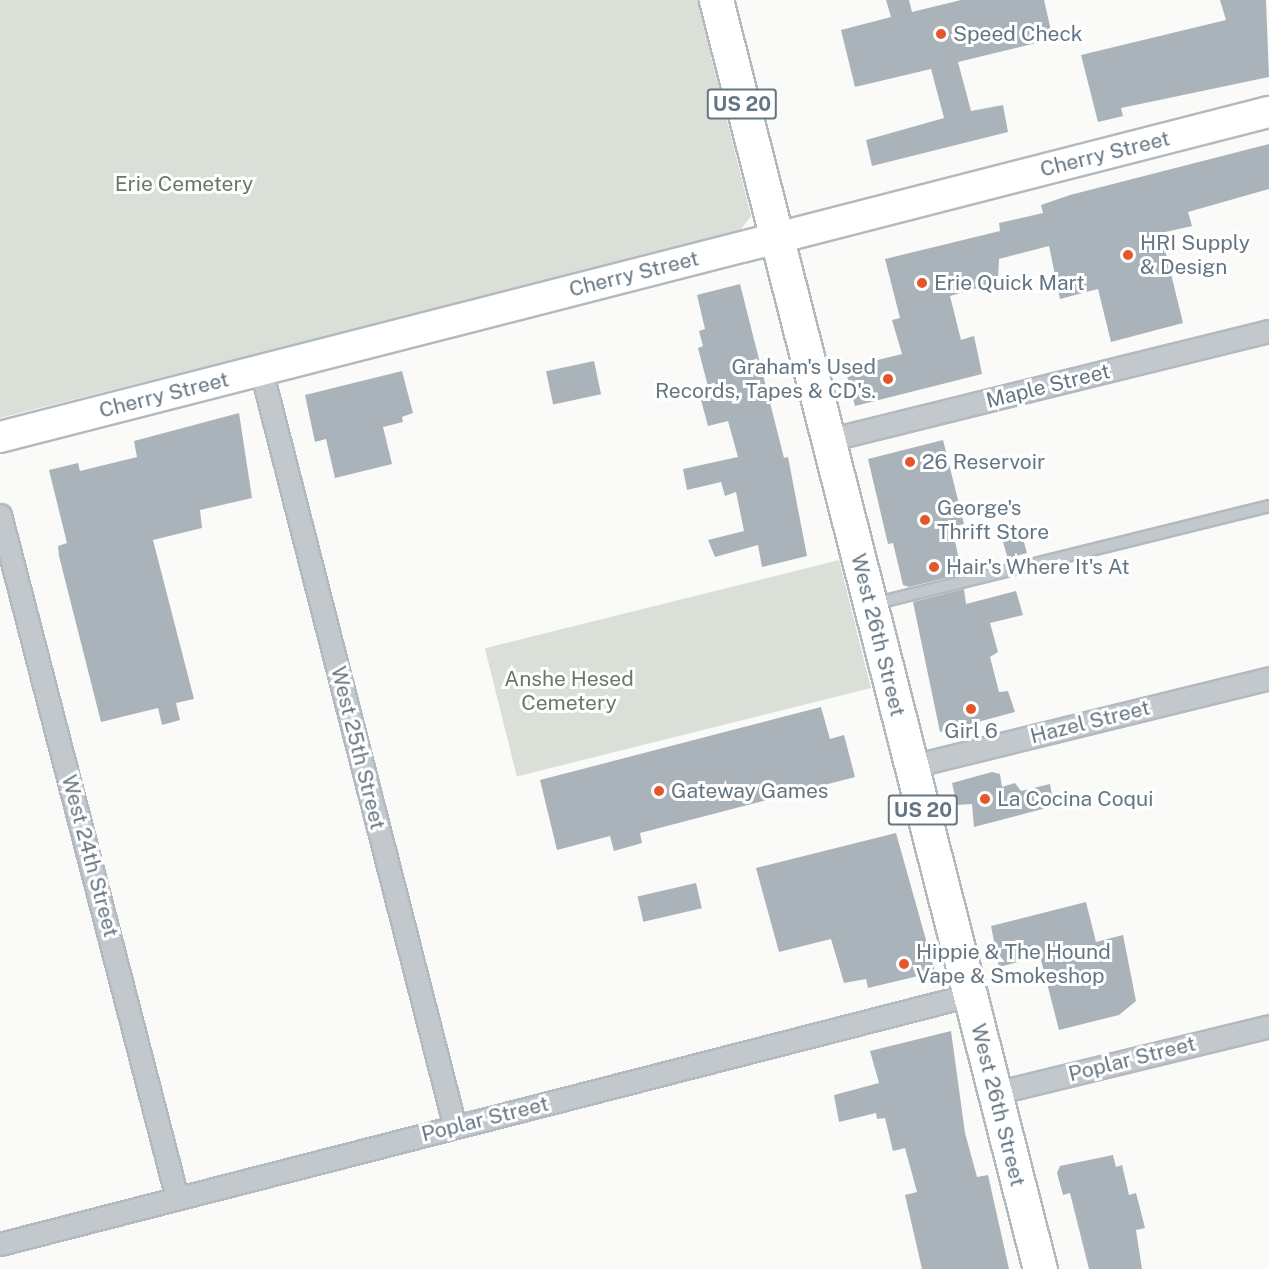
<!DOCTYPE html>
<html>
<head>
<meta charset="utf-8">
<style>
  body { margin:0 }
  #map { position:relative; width:1269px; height:1269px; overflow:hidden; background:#fafaf8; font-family:"Public Sans",sans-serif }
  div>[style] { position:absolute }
  .green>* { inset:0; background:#dadfd7; transform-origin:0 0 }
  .building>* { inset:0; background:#aab3b9; transform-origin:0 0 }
  .roads { filter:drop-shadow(2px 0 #b3babf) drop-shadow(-2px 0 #b3babf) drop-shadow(0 2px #b3babf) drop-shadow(0 -2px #b3babf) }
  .lane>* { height:10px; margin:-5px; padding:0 5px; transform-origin:5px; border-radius:5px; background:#c3c8cc }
  .street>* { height:21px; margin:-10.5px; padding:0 10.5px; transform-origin:10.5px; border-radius:10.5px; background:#c3c8cc }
  .secondary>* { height:30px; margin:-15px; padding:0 15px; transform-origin:15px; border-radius:15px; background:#fff }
  .primary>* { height:33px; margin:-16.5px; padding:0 16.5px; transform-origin:16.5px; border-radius:16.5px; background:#fff }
  .dots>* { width:16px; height:16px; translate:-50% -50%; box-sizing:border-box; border:3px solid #fff; border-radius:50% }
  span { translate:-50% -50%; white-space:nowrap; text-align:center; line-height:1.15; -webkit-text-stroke:6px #fff; paint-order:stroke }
  .shield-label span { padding:2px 4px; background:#fff; border:2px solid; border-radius:4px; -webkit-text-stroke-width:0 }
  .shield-label { font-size:20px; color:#657683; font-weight:700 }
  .poi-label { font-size:21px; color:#657683 }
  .left { translate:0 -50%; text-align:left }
  .right { translate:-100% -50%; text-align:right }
  .street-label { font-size:21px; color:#657683 }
  .park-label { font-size:21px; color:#687a64 }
</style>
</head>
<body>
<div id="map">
  <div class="green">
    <i style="clip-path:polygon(0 0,697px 0,751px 216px,738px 233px,0 418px)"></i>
    <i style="left:839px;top:560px;width:132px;height:365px;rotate:76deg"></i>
  </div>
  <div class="building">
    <i style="clip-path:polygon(886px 0,909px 0,912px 12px,961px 0,1044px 0,1053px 39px,958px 62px,971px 111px,1003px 105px,1008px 132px,872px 166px,866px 140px,944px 118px,931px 69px,855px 87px,841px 30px,891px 17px)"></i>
    <i style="clip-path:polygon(1220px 0,1266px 0,1269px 77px,1121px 108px,1123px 116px,1098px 122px,1081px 55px,1226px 20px)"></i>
    <i style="clip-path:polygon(1269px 144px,1269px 189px,1188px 212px,1192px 226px,1161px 233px,1183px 323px,1111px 342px,1098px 289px,1060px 299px,1049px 246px,999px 259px,998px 282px,950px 296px,961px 340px,974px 336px,982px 374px,855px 406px,845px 368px,902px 354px,892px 320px,900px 318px,885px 259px,1000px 231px,999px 223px,1043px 213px,1041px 205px,1070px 195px)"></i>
    <i style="clip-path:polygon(740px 284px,784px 458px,788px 457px,807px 556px,762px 567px,758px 545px,715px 557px,708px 540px,744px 531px,736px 492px,725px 496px,721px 482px,687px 490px,683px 469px,738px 457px,728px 421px,708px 426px,701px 400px,711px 398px,698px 348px,703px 346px,699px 331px,705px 329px,697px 295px)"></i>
    <i style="left:594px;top:361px;width:34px;height:49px;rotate:78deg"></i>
    <i style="clip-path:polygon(402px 371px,413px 413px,402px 417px,403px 422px,383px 427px,392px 464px,335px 478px,326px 439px,315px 442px,305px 395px)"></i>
    <i style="clip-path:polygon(239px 413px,252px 498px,200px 510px,202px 528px,153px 540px,194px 699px,176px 703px,180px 720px,162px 725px,158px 708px,101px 722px,59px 556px,58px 546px,67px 543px,49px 470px,78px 463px,80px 471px,137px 457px,134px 441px)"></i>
    <i style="clip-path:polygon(943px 440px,964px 524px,952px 527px,962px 574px,909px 587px,903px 585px,893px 543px,888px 544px,868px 459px)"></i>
    <i style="left:1019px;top:525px;width:29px;height:20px;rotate:74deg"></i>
    <i style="clip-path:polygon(964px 589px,966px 604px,1016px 591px,1023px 615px,990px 623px,998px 652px,990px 657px,999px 692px,1008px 691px,1015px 712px,940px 732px,913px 602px)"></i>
    <i style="clip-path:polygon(821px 707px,830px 739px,844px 735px,855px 777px,640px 833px,642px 843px,614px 851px,610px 836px,557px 850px,540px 780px)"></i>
    <i style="clip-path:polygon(992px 772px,1000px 774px,1002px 787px,1015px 783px,1021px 791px,1050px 784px,1054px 806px,974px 827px,972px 804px,957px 805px,952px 783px)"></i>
    <i style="clip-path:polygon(896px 833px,935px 972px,868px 988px,866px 979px,844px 983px,831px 939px,779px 952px,756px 868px)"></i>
    <i style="left:696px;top:883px;width:26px;height:60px;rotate:77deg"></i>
    <i style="clip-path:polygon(1086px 902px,1096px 942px,1123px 935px,1136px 1001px,1119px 1015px,1059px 1030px,1040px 956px,999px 967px,991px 926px)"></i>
    <i style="clip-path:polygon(951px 1031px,965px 1133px,977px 1177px,988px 1175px,1009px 1269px,922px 1269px,905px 1195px,917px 1192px,905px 1148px,893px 1151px,885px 1118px,877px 1119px,876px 1113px,839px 1122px,834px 1095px,879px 1083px,870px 1051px)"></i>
    <i style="clip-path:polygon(1113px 1155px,1116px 1167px,1122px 1165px,1129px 1195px,1136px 1193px,1145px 1228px,1136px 1230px,1142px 1269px,1089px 1269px,1070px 1193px,1063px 1195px,1057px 1173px,1060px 1166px)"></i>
  </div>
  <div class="roads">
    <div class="lane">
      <i style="left:873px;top:604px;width:408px;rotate:-13.9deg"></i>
    </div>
    <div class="street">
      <i style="left:261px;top:370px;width:781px;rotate:75.63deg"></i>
      <i style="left:828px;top:440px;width:454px;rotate:-13.9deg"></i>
      <i style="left:0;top:515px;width:706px;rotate:75.47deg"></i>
      <i style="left:912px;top:766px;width:368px;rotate:-13.8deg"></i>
      <i style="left:995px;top:1093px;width:282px;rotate:-13.7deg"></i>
      <i style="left:0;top:1244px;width:1001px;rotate:-14.4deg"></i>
    </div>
    <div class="secondary">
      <i style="left:0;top:437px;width:1310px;rotate:-14.37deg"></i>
    </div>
    <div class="primary">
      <i style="left:716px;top:0;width:1310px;rotate:75.68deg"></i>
    </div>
  </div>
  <div class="dots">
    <i style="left:941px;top:34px;background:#e4572e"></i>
    <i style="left:1128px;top:255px;background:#e4572e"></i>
    <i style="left:922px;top:283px;background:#e4572e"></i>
    <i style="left:888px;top:379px;background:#e4572e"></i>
    <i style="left:910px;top:462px;background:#e4572e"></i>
    <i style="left:925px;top:520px;background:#e4572e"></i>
    <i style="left:934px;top:567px;background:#e4572e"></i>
    <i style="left:971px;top:709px;background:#e4572e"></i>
    <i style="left:659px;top:791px;background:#e4572e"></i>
    <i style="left:985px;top:799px;background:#e4572e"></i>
    <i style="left:904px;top:964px;background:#e4572e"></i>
  </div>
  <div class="shield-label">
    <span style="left:742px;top:104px">US 20</span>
    <span style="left:923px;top:810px">US 20</span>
  </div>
  <div class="poi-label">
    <span class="left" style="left:953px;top:34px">Speed Check</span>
    <span class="left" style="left:1140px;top:255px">HRI Supply<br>&amp; Design</span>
    <span class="left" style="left:934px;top:283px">Erie Quick Mart</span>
    <span class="right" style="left:876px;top:379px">Graham's Used<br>Records, Tapes &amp; CD's.</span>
    <span class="left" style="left:922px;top:462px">26 Reservoir</span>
    <span class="left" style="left:937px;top:520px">George's<br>Thrift Store</span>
    <span class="left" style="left:946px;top:567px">Hair's Where It's At</span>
    <span style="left:971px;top:731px">Girl 6</span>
    <span class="left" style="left:671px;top:791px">Gateway Games</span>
    <span class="left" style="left:997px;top:799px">La Cocina Coqui</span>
    <span class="left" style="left:916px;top:964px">Hippie &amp; The Hound<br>Vape &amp; Smokeshop</span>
  </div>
  <div class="street-label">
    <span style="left:1105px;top:154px;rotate:-14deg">Cherry Street</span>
    <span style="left:634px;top:274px;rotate:-14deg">Cherry Street</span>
    <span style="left:1048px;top:386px;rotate:-14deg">Maple Street</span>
    <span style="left:164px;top:395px;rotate:-14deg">Cherry Street</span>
    <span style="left:878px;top:635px;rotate:76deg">West 26th Street</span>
    <span style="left:1090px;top:722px;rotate:-14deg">Hazel Street</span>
    <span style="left:358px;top:748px;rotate:76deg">West 25th Street</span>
    <span style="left:90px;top:856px;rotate:75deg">West 24th Street</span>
    <span style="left:1132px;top:1059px;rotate:-14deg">Poplar Street</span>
    <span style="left:998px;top:1105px;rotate:76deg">West 26th Street</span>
    <span style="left:485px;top:1119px;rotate:-14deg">Poplar Street</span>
  </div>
  <div class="park-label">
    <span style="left:184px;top:184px">Erie Cemetery</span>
    <span style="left:569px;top:691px">Anshe Hesed<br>Cemetery</span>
  </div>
</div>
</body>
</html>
